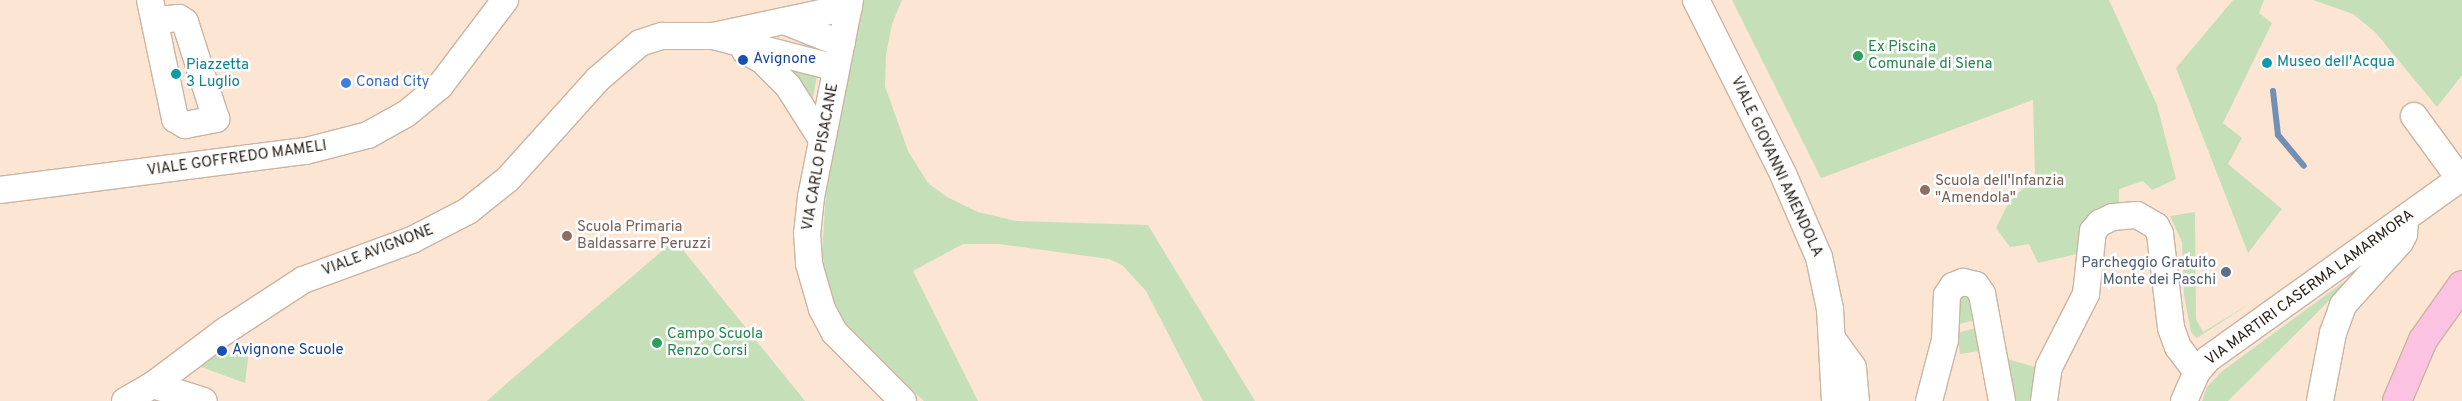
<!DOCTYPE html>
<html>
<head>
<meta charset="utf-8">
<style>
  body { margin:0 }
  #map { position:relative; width:2462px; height:401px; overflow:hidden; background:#fce5d3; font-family:Overpass,sans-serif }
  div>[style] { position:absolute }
  .green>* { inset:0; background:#c5e0b9 }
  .stream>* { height:6px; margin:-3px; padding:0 3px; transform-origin:3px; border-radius:3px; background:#738fb3 }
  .roads { filter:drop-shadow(1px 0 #cab4a2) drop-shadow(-1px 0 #cab4a2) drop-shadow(0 1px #cab4a2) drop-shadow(0 -1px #cab4a2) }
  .minor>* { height:26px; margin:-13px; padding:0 13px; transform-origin:13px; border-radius:13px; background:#fff }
  .major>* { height:28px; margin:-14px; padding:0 14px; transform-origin:14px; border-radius:14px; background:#fbc2e2 }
  .dots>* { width:14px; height:14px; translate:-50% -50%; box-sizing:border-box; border:2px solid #fff; border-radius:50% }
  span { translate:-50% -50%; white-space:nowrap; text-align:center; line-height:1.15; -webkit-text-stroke:5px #fff; paint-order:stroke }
  .leisure-label { font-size:15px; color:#27864d }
  .left { translate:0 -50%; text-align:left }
  .transit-label { font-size:15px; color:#164399 }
  .culture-label { font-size:15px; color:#0d838f }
  .shop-label { font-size:15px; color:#366cbe }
  .street-label { font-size:15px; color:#251d16 }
  .education-label { font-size:15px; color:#785e54 }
  .service-label { font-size:15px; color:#4e5e75 }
  .right { translate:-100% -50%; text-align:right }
</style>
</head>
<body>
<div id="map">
  <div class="green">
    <i style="clip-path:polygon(864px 0,902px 0,892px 24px,886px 55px,885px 86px,908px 151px,928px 183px,947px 197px,978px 212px,1016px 221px,1148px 225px,1255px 401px,1203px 401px,1146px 291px,1122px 265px,1109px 259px,999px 244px,963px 244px,913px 271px,978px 401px,924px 401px,877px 358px,850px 330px,835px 305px,827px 283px,822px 253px,826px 191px)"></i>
    <i style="clip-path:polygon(1732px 0,2109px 0,2157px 105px,2176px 179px,2152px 190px,2143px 181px,2119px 189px,2119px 202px,2104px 207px,2082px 225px,2077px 254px,2038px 263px,2029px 244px,2010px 247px,1996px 228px,2009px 202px,2035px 177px,2033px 100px,1821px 178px)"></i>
    <i style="clip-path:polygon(2233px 0,2264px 0,2259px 13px,2272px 23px,2223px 123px,2242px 138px,2228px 164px,2282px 209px,2248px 253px,2176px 68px)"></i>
    <i style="clip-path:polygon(2313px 0,2462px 0,2462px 75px,2437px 107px,2375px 32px,2353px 14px)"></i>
    <i style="clip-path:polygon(779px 59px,817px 76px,812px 102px)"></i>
    <i style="clip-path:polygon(2195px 212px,2196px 319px,2203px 332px,2254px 301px,2197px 338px,2191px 332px,2184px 295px,2182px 242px,2170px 216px)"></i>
    <i style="clip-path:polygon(675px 240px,805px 401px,487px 401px,507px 383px)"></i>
    <i style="clip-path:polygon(2360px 270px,2228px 401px,2202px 401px,2207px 387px,2221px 372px)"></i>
    <i style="clip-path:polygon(1969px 288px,1983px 318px,1952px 326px,1952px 300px)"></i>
    <i style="clip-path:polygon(1983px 326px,1986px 350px,1960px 354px,1957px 333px)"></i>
    <i style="clip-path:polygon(249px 350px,245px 383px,201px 367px,200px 362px,204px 357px)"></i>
    <i style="clip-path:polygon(2000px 357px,2042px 369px,2036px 401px,2009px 401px)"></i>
  </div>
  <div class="stream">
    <i style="left:2273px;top:91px;width:44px;rotate:83.5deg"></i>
    <i style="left:2278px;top:135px;width:40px;rotate:50deg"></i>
  </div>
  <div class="roads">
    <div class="minor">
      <i style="left:150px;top:0;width:122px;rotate:78.1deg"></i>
      <i style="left:175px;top:119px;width:12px;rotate:31deg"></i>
      <i style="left:185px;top:125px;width:32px;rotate:-11deg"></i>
      <i style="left:216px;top:119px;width:102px;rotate:-107.7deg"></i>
      <i style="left:185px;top:22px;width:7px;rotate:-146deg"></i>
      <i style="left:179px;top:18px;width:23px;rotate:175deg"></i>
      <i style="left:850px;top:0;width:201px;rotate:101.2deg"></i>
      <i style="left:811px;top:197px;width:36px;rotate:96deg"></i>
      <i style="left:807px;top:233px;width:31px;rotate:86deg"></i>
      <i style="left:809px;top:264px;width:47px;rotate:73.9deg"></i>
      <i style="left:822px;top:309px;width:27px;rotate:62deg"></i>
      <i style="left:835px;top:333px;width:96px;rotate:45deg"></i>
      <i style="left:1696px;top:0;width:195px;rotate:63.4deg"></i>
      <i style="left:1783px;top:174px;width:90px;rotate:66.6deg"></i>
      <i style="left:1819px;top:257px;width:53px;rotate:78.1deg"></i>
      <i style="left:1830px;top:309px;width:92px;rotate:86.9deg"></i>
      <i style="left:784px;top:21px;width:62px;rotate:21.6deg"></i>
      <i style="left:718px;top:35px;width:134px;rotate:-12.1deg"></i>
      <i style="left:745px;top:51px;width:19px;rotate:28deg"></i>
      <i style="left:762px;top:60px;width:37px;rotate:45deg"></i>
      <i style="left:788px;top:86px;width:62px;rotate:57.6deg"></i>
      <i style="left:2414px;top:116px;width:78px;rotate:53.9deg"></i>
      <i style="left:0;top:190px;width:308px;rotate:-7.3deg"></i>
      <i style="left:306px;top:151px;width:64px;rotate:-14.5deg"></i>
      <i style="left:368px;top:135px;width:43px;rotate:-28.9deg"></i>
      <i style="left:406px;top:114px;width:44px;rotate:-39.5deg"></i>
      <i style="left:440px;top:86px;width:108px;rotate:-52.9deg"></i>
      <i style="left:1833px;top:340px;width:34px;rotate:54deg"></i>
      <i style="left:1853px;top:368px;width:33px;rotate:85deg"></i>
      <i style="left:153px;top:385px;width:53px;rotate:17.4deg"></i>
      <i style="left:125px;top:401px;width:32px;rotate:-30deg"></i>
      <i style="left:153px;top:385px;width:90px;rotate:-36.9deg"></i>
      <i style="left:225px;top:331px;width:93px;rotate:-33.2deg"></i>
      <i style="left:303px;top:280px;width:116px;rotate:-20.2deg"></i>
      <i style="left:412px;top:240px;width:63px;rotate:-27.4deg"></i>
      <i style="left:468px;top:211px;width:51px;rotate:-38.7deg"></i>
      <i style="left:508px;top:179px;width:135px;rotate:-48deg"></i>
      <i style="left:598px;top:79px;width:55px;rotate:-40.6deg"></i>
      <i style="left:640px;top:43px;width:23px;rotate:-18deg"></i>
      <i style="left:662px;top:36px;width:51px"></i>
      <i style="left:713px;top:36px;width:127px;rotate:14.6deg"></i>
      <i style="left:1929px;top:401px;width:63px;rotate:-75.3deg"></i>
      <i style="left:1945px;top:340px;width:45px;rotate:-87.5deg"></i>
      <i style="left:1947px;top:295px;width:11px;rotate:-56deg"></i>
      <i style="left:1953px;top:286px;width:11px;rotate:-22deg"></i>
      <i style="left:1963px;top:282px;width:13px;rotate:13deg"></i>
      <i style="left:1976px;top:285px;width:11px;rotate:56deg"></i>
      <i style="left:1982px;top:294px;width:109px;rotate:79.4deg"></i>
      <i style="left:2044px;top:401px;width:34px;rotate:-82deg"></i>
      <i style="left:2049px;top:367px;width:82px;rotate:-63.1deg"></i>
      <i style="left:2086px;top:294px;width:63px;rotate:-83.7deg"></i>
      <i style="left:2093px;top:231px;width:11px;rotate:-49deg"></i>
      <i style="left:2100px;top:223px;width:14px;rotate:-25deg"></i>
      <i style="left:2113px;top:217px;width:24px;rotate:-5deg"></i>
      <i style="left:2137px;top:215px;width:22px;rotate:30deg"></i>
      <i style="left:2156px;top:226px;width:9px;rotate:63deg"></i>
      <i style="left:2160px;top:234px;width:95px;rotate:83.3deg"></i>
      <i style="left:2171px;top:328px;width:20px;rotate:70deg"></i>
      <i style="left:2178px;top:347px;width:31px;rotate:53deg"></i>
      <i style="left:2184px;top:401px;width:32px;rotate:-66deg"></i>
      <i style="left:2197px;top:372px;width:17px;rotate:-50deg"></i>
      <i style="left:2208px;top:359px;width:312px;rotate:-35.6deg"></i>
      <i style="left:2320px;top:401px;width:69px;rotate:-79.2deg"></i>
      <i style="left:2333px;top:333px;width:30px;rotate:-70deg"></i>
      <i style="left:2343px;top:305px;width:85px;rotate:-47.9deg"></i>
      <i style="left:2400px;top:242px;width:9px;rotate:-63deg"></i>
      <i style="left:2404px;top:234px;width:16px;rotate:-86deg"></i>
    </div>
    <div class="major">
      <i style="left:2397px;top:401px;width:66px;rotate:-66.9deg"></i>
      <i style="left:2423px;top:340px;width:67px;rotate:-54.7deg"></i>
    </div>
  </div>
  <div class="dots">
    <i style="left:1858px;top:56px;background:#2e9e5b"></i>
    <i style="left:743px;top:60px;background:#1a4fb4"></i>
    <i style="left:2267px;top:63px;background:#0f9aa8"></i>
    <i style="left:176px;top:74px;background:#0f9aa8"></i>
    <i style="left:346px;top:83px;background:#3f7fe0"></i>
    <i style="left:1925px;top:190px;background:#8d6e63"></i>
    <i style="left:567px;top:236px;background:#8d6e63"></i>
    <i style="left:2226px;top:272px;background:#5c6f8a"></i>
    <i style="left:657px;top:343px;background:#2e9e5b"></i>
    <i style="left:222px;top:351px;background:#1a4fb4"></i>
  </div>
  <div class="leisure-label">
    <span class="left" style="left:1868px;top:56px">Ex Piscina<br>Comunale di Siena</span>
    <span class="left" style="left:667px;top:343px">Campo Scuola<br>Renzo Corsi</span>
  </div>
  <div class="transit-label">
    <span class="left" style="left:753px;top:60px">Avignone</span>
    <span class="left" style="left:232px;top:351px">Avignone Scuole</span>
  </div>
  <div class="culture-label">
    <span class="left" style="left:2277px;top:63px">Museo dell'Acqua</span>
    <span class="left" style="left:186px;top:74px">Piazzetta<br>3 Luglio</span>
  </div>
  <div class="shop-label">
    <span class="left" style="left:356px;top:83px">Conad City</span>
  </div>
  <div class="street-label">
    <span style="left:821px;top:157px;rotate:-80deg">VIA CARLO PISACANE</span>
    <span style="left:237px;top:159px;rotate:-8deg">VIALE GOFFREDO MAMELI</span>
    <span style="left:1776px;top:167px;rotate:65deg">VIALE GIOVANNI AMENDOLA</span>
    <span style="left:378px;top:251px;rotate:-21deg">VIALE AVIGNONE</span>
    <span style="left:2310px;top:288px;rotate:-36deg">VIA MARTIRI CASERMA LAMARMORA</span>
  </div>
  <div class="education-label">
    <span class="left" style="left:1935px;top:190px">Scuola dell'Infanzia<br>"Amendola"</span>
    <span class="left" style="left:577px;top:236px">Scuola Primaria<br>Baldassarre Peruzzi</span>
  </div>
  <div class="service-label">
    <span class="right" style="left:2216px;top:272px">Parcheggio Gratuito<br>Monte dei Paschi</span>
  </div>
</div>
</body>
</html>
